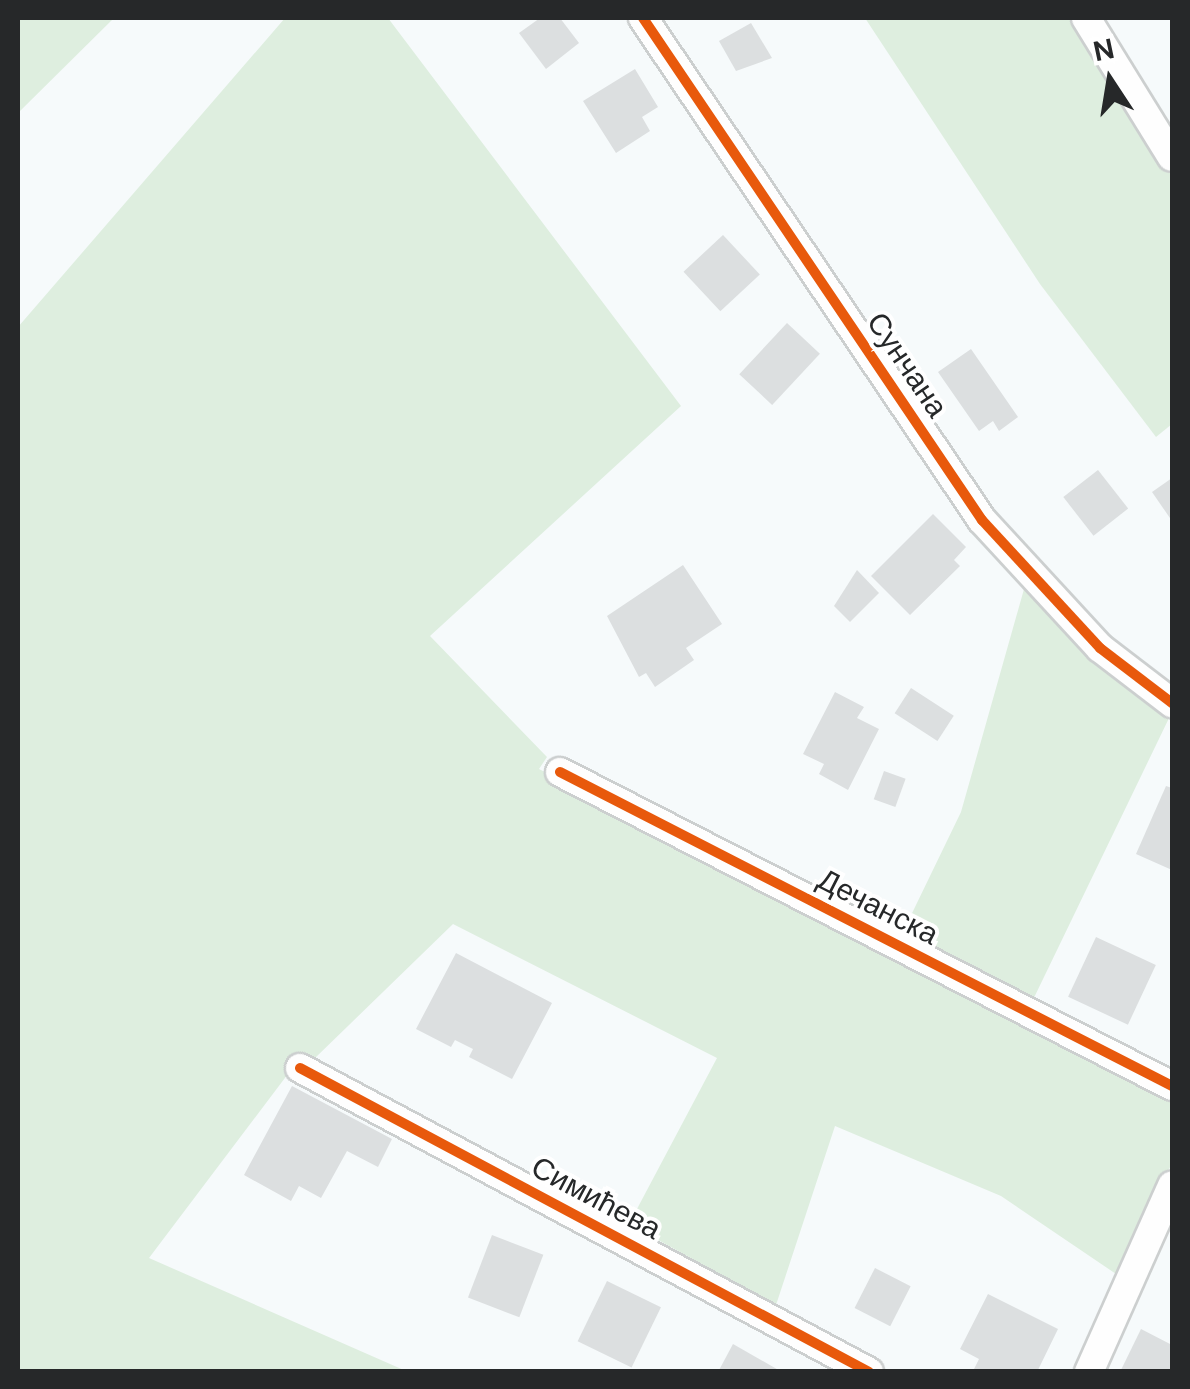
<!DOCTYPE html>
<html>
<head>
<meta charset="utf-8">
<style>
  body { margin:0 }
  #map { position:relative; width:1190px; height:1389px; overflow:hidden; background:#f6fafb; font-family:"DM Sans",sans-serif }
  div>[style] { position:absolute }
  .green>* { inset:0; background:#deeedf }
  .building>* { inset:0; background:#dcdfe0; transform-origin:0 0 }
  .roads { filter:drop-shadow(2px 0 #cccfcf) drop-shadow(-2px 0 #cccfcf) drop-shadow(0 2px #cccfcf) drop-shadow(0 -2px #cccfcf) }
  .street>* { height:28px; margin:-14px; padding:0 14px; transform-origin:14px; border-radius:14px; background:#fefefe }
  .cycleway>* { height:10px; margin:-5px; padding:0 5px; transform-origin:5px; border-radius:5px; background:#e8590c }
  span { translate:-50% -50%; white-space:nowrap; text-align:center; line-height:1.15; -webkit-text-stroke:8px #fff; paint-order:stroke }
  .street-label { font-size:30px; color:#262829 }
  .frame { position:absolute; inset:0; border:20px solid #262829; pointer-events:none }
  .north { position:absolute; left:1060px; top:30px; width:100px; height:100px; -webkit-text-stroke:8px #fff; paint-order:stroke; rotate:348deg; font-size:28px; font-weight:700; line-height:40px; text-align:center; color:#262829 }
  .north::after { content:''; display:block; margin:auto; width:35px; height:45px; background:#262829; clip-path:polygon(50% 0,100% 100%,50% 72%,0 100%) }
</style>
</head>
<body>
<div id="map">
  <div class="green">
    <i style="clip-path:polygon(18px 18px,114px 18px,18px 113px)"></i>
    <i style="clip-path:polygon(285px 18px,388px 18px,681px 406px,430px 636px,547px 757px,539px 769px,1166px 1094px,1172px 1101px,1172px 1163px,1119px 1276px,1001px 1196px,835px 1126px,776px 1305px,629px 1224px,717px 1058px,453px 924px,314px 1059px,303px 1054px,149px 1258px,406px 1371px,18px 1372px,18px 327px)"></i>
    <i style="clip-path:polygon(865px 18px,1075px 18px,1172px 176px,1172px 424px,1156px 437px,1040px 284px)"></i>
    <i style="clip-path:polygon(1026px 582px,1171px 714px,1030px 1006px,900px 938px,961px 812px)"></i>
  </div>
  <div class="building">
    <i style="clip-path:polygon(540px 18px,560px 18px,579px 43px,546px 69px,519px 33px)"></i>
    <i style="clip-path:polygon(751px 23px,772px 58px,736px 71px,719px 41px)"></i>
    <i style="clip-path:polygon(635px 69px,658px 107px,642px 117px,650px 131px,616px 153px,583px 101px)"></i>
    <i style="left:723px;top:235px;width:54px;height:54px;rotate:47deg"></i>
    <i style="left:787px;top:323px;width:45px;height:70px;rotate:43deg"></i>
    <i style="clip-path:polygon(971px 349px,1018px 417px,999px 431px,993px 421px,979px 431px,938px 372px)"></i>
    <i style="left:1098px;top:470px;width:49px;height:44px;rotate:52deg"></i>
    <i style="clip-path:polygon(1172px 478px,1172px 521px,1152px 492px)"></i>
    <i style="clip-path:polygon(933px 514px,966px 547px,954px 560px,960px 566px,910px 615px,871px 576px)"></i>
    <i style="clip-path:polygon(683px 565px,722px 624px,686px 648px,694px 660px,655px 687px,646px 673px,639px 677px,607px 616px)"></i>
    <i style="clip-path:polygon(857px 570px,879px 593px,850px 622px,834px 606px)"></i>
    <i style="left:911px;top:688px;width:51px;height:30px;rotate:33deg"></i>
    <i style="clip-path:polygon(835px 692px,864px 707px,857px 718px,879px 729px,848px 790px,819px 774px,824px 764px,803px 754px)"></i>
    <i style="left:884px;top:771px;width:23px;height:30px;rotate:20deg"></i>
    <i style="clip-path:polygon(1166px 786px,1172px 788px,1172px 870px,1136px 854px)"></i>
    <i style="left:1096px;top:937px;width:66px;height:66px;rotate:25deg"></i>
    <i style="clip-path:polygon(456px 953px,552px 1003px,512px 1079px,469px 1057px,473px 1049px,455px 1040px,451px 1047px,416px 1029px)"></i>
    <i style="clip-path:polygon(292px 1086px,392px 1139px,378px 1167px,347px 1151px,321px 1198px,299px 1186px,291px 1201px,244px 1175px)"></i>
    <i style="left:492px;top:1235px;width:55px;height:67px;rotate:21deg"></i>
    <i style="left:875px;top:1268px;width:40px;height:45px;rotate:27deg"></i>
    <i style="left:607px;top:1281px;width:60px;height:67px;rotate:26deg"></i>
    <i style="clip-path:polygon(988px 1294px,1058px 1329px,1037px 1372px,979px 1372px,974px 1369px,979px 1359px,960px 1349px)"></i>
    <i style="clip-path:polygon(1141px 1329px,1172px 1345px,1172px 1372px,1120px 1372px)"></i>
    <i style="clip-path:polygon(733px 1344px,782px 1372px,718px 1372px)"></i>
  </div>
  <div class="roads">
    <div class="street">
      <i style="left:643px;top:18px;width:606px;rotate:55.97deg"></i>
      <i style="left:982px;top:520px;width:174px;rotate:47.3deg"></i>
      <i style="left:1100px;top:648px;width:91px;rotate:37.4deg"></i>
      <i style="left:1086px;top:18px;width:163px;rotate:58.3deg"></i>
      <i style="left:560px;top:772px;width:688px;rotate:27.16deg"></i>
      <i style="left:300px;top:1068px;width:645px;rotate:28.11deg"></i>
      <i style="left:1089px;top:1372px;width:204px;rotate:-66deg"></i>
    </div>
  </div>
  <div class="cycleway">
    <i style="left:643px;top:18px;width:606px;rotate:55.97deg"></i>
    <i style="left:982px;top:520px;width:174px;rotate:47.3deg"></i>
    <i style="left:1100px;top:648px;width:91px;rotate:37.4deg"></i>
    <i style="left:560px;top:772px;width:688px;rotate:27.16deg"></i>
    <i style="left:300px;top:1068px;width:645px;rotate:28.11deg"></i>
  </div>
  <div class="street-label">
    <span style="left:907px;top:365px;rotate:56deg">Сунчана</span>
    <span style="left:878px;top:907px;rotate:27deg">Дечанска</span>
    <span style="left:596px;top:1198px;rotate:28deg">Симићева</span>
  </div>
  <div class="frame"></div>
  <div class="north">N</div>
</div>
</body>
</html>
